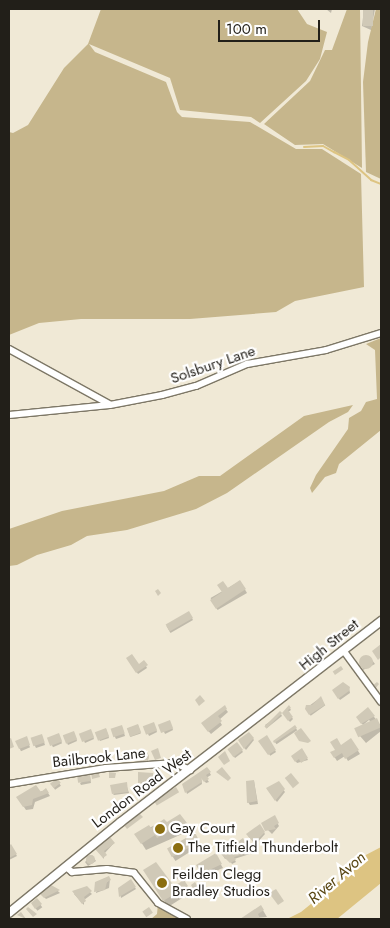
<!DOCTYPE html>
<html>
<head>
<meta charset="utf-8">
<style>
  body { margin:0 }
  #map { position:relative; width:390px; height:928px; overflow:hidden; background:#f0e9d6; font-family:Jost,sans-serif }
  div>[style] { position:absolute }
  .green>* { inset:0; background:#c6b68c }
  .water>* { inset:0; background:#ddc482 }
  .shadow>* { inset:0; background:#0003; transform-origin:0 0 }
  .stream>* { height:2px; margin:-1px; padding:0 1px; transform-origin:1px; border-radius:1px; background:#ddc482 }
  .building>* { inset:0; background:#d0c9b7; transform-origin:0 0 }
  .round { border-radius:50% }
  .roads { filter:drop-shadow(1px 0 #7d7766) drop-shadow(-1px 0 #7d7766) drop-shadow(0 1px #7d7766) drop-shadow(0 -1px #7d7766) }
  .minor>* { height:6px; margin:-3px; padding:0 3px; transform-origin:3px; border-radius:3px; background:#fff }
  .tertiary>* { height:8px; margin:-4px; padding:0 4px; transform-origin:4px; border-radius:4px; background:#fff }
  .dots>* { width:14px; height:14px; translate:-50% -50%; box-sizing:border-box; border:2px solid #fff; border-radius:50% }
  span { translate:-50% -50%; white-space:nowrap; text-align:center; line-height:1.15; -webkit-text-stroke:4.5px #fff; paint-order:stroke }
  .street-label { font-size:15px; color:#221f19 }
  .poi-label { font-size:15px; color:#221f19 }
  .left { translate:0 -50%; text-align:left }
  .water-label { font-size:16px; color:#594714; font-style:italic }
  .frame { position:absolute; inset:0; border:10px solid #221f19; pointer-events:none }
  .scale { position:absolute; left:218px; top:20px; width:102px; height:22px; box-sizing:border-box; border:2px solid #221f19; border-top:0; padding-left:6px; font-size:15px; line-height:18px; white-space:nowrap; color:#221f19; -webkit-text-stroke:4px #fff; paint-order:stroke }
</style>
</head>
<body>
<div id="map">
  <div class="green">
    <i style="clip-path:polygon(101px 9px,297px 9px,307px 24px,327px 32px,320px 59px,306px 81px,260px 123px,251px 117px,180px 110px,170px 78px,89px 44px,95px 52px,166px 82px,177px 112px,182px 117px,250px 122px,296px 149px,322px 149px,361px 174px,364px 287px,295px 301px,276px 312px,190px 319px,81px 319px,39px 323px,9px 335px,9px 132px,13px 133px,28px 125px,64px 68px,88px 44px)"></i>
    <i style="clip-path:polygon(347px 9px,360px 9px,362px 168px,323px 144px,295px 145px,264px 124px,310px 81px,325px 50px,332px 50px)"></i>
    <i style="clip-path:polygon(376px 9px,381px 9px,381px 179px,366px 172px,363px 82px,368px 42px)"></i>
    <i style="clip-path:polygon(381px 338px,381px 430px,339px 464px,336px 473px,325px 477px,312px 493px,310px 488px,316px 475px,348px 429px,349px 418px,361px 411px,366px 402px,377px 399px,375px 350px,366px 344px)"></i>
    <i style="clip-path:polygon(353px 405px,348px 412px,329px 422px,227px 493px,196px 509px,127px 530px,87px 536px,71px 545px,37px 555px,17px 565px,9px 566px,9px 529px,62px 511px,164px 491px,199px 476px,220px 476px,304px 416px)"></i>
    <i style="clip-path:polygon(158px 904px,176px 915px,177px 919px,151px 919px,157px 914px)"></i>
  </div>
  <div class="water">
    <i style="clip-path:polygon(381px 847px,381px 883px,337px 919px,287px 919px,301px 912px,353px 870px,362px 857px)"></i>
  </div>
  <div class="shadow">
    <i style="clip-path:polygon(326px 9px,332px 9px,331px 13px)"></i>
    <i style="clip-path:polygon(364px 9px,375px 9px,371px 30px,362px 26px)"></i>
    <i style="left:240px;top:581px;width:14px;height:34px;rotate:60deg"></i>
    <i style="left:189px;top:613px;width:8px;height:26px;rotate:60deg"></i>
    <i style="clip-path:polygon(369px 656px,375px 664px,363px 670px,360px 661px)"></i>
    <i style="clip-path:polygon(128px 658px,139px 666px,144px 662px,147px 668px,138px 674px)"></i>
    <i style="clip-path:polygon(349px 688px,350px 693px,340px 700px,334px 691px)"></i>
    <i style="left:320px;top:698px;width:9px;height:18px;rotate:54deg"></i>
    <i style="clip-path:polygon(224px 707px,228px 712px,219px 720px,222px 725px,211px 734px,204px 726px)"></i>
    <i style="clip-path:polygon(289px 707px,291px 710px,288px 712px,293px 719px,290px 722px,284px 714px)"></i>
    <i style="clip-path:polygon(368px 709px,381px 726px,381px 731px,366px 743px,360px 736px,372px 723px,369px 720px,363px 725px,357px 717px)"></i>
    <i style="clip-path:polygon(281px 714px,282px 716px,267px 728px,265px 725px)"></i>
    <i style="left:169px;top:722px;width:9px;height:9px;rotate:63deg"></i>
    <i style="left:153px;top:724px;width:9px;height:9px;rotate:63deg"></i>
    <i style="left:138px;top:725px;width:9px;height:11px;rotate:72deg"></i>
    <i style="clip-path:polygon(122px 727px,125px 736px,116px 739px,112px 731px)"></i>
    <i style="left:295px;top:727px;width:4px;height:25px;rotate:56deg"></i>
    <i style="clip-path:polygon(106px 729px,109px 738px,100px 741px,96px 733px)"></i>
    <i style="clip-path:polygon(91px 732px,94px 739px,85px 743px,81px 734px)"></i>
    <i style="clip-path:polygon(74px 733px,77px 741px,68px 745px,64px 736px)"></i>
    <i style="left:58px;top:734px;width:10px;height:10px;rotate:66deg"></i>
    <i style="clip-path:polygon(249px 734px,254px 740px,246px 750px,239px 741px)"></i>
    <i style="clip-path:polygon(42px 736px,45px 745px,36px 748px,32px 740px)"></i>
    <i style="left:266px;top:737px;width:18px;height:7px;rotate:56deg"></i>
    <i style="left:26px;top:738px;width:10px;height:10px;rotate:66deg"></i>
    <i style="clip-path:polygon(351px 740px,360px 754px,348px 761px,345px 756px,337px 761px,332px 753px)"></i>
    <i style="left:237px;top:744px;width:10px;height:10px;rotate:53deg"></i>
    <i style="clip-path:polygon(302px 750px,308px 760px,297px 763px,292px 756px)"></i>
    <i style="clip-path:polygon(147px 752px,148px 761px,141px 760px,142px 753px)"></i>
    <i style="clip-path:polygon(207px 768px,211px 775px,206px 778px,209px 782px,206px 783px,201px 776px,202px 784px,187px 794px,184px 785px)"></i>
    <i style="clip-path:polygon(153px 775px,154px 782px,141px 784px,140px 782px)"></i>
    <i style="clip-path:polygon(90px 777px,91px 783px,81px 785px,80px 783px)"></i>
    <i style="left:57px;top:780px;width:7px;height:7px;rotate:56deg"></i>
    <i style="clip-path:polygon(254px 781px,258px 804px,250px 805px,248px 802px)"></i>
    <i style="clip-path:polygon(278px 783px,285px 792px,277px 802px,267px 789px)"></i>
    <i style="clip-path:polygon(126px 784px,129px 793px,114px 795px,113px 794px)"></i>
    <i style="clip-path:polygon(46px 790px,50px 796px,35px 802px,33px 809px,26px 810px,18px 798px)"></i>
    <i style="clip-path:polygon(180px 815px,189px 831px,146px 850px,136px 834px,164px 821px,166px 824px)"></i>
    <i style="clip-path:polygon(274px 817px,279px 826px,272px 834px,263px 825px)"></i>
    <i style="clip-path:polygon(259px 826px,265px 834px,256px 844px,248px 836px)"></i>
    <i style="left:194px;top:834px;width:13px;height:30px;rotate:58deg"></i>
    <i style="clip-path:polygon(114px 843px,104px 854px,104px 859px,98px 851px)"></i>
    <i style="clip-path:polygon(246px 843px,250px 854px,234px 859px,236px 862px,232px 864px,228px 857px,225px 859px,222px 854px)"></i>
    <i style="clip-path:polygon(11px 846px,17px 856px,9px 860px,9px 847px)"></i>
    <i style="clip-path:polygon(92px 855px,96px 861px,88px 866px,85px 862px)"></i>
    <i style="clip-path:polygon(215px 855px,223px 868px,204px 876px,198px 866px)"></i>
    <i style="clip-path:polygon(145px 870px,174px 888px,183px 882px,190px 893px,168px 907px)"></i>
    <i style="clip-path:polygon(110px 879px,109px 888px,96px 893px,96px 892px)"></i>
    <i style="clip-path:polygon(130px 881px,136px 889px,121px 898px,119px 888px)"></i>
    <i style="clip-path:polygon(52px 886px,60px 893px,46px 899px,43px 896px)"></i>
    <i style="clip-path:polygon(86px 888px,92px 894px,84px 900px,84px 905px,74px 894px)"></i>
    <i style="left:37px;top:900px;width:9px;height:6px;rotate:54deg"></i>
    <i style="clip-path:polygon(261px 907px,267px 917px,242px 919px)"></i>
  </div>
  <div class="stream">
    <i style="left:304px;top:147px;width:19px;rotate:-3deg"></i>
    <i style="left:323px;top:146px;width:13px;rotate:29deg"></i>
    <i style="left:334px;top:152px;width:17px;rotate:28deg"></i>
    <i style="left:349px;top:160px;width:30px;rotate:42deg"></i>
    <i style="left:371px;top:180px;width:11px;rotate:22deg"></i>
  </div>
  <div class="building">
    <i style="left:363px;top:9px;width:10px;height:17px"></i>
    <i style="clip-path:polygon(240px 580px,246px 589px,216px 609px,210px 600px,222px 592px,217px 585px,223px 581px,228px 588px)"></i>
    <i style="clip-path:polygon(158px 589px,161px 593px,158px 596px,155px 591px)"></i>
    <i style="left:189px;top:611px;width:8px;height:27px;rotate:60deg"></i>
    <i style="clip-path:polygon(381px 644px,381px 657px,378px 660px,372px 651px)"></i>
    <i style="clip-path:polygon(132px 654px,139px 664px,144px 660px,148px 665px,136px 673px,126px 658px)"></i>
    <i class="round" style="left:359px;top:655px;width:14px;height:14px"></i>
    <i style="left:341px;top:666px;width:4px;height:10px;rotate:56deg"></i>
    <i style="clip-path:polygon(343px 682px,350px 687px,349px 691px,338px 699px,332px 690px)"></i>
    <i style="clip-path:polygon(377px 682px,379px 684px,375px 689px,372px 686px)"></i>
    <i style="clip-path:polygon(200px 695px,205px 701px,199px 706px,195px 700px)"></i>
    <i style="clip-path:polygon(321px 696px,325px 705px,309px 715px,305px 709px,306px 705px,312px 705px)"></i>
    <i style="clip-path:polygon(225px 705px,227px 709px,218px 716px,222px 721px,208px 732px,201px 723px)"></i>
    <i style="clip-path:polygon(289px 705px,291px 708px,288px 710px,293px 717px,288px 721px,282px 713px)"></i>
    <i style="clip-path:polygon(368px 707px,375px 716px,361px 724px,356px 717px)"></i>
    <i style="left:280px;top:711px;width:3px;height:22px;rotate:45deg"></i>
    <i style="left:377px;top:718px;width:10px;height:25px;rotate:66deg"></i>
    <i style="left:170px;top:720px;width:9px;height:13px;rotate:69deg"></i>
    <i style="left:154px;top:722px;width:9px;height:12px;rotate:69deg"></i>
    <i style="left:138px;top:724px;width:9px;height:12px;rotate:69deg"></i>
    <i style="left:122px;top:725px;width:9px;height:12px;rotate:72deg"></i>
    <i style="clip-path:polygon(295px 725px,297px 728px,274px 743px,273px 741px)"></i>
    <i style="left:106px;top:728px;width:9px;height:12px;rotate:69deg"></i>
    <i style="clip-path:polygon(301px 728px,311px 741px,308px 743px,299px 741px,294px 733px)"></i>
    <i style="left:91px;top:729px;width:9px;height:13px;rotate:69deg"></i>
    <i style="left:74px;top:731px;width:9px;height:12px;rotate:69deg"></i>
    <i style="clip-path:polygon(249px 732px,254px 738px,244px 749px,238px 740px)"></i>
    <i style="left:59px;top:733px;width:9px;height:13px;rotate:69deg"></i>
    <i style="left:42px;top:734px;width:9px;height:12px;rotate:72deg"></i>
    <i style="clip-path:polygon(267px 735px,276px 750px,268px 755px,258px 741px)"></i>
    <i style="clip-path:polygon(27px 736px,30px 745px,19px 749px,15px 741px)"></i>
    <i style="clip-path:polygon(11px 738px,14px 747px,9px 749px,9px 739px)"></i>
    <i style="clip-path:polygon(337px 738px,341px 745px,351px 738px,359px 750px,345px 759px,342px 753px,334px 758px,330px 752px,335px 750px,330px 742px)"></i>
    <i style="left:237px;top:742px;width:10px;height:12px;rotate:53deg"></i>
    <i style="clip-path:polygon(158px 748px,161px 758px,155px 760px,151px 751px)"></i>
    <i style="clip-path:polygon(302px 748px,308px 758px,301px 763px,299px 759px,295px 762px,291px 756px)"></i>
    <i style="clip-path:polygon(225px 751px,230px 761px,224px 765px,218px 757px)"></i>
    <i class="round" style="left:139px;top:752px;width:10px;height:10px"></i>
    <i style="clip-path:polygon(207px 767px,211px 772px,206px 775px,209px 779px,204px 782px,201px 778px,202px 782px,185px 793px,182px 784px)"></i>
    <i style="clip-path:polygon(222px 767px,231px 778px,228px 781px,216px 772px)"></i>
    <i style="clip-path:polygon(98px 771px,100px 777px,92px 779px,91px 772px)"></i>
    <i style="clip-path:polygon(109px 772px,116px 773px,115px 778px,109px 778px)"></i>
    <i style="clip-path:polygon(138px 772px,153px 773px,154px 781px,138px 783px)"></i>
    <i style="left:291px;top:773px;width:13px;height:8px;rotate:51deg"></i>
    <i style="left:90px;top:774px;width:7px;height:13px;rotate:82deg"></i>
    <i style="left:57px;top:778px;width:6px;height:9px;rotate:51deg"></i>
    <i style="clip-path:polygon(254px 780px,257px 801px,247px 803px,246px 781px)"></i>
    <i style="clip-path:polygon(279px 781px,285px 789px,275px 801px,266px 788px)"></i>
    <i style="clip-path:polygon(127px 782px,128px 792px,112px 794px,110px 785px)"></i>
    <i style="clip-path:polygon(36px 785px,41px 792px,46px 788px,49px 793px,33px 799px,32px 805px,23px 807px,16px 797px)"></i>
    <i style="left:176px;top:787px;width:6px;height:26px;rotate:59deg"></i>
    <i style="clip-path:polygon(139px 813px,143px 817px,127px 829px,124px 825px)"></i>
    <i style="clip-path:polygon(180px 814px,187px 823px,173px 833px,171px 830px,157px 838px,155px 835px,141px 844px,134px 834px,149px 825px,151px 828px,164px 819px,167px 822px)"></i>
    <i style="clip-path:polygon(275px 815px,279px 823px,274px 826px,276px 829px,265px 831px,261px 823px)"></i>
    <i style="clip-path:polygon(260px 824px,265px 832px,254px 843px,246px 834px)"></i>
    <i style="left:195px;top:833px;width:10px;height:32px;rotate:61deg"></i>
    <i style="clip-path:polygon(110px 837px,115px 843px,104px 851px,107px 855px,103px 858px,95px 849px)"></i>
    <i style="clip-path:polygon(243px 838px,250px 852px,234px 857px,236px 860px,230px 863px,221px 854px)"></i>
    <i style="clip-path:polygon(11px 844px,17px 854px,9px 858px,9px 846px)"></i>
    <i style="clip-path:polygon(216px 853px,222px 864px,201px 874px,196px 865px)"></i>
    <i class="round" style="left:85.5px;top:854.5px;width:9px;height:9px"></i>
    <i style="clip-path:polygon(156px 862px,174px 886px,184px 880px,188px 886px,163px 901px,143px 870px)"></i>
    <i style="left:177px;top:871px;width:7px;height:6px;rotate:56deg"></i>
    <i style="clip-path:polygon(109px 876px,111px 880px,107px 882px,105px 890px,94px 892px,95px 882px)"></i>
    <i style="clip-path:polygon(131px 879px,136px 887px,119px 897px,118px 888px)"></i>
    <i style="clip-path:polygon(195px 882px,198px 887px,194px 890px,191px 885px)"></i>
    <i style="clip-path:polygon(51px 885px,60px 890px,44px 898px,40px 894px)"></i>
    <i style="clip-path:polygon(87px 886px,92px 891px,84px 897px,86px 901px,82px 904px,72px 891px)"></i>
    <i style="clip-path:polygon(276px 889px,284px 901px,278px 905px,269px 893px)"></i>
    <i style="clip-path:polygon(37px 898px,42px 904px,35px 909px,31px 903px)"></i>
    <i style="clip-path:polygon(261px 905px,264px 910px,258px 914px,260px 919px,240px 919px)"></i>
    <i style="clip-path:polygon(28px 907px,37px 914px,33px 917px,26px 909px)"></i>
    <i style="left:149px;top:907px;width:7px;height:8px;rotate:56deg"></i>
    <i style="clip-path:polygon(21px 912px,26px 919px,17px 915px)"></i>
  </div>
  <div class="roads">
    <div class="minor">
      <i style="left:9px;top:349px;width:114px;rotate:28.8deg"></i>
      <i style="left:9px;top:415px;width:101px;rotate:-5.7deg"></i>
      <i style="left:110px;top:405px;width:53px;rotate:-10.9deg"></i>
      <i style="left:162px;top:395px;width:35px;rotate:-15deg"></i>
      <i style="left:196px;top:386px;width:56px;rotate:-23.3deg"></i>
      <i style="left:247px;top:364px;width:80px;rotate:-10deg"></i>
      <i style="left:326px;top:350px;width:58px;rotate:-17.2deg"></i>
      <i style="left:343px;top:650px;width:64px;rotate:53.8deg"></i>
      <i style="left:9px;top:784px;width:98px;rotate:-9.4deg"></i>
      <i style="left:106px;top:768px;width:69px;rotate:-4.1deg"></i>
      <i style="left:175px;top:763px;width:17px;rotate:25deg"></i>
      <i style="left:66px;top:867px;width:8px;rotate:40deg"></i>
      <i style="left:72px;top:872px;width:35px;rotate:-5deg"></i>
      <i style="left:107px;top:869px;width:27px;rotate:8deg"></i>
      <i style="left:134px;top:873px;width:38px;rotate:51deg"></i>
      <i style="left:158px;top:903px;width:33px;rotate:29deg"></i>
    </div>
    <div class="tertiary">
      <i style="left:9px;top:913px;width:144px;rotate:-39.1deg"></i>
      <i style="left:121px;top:822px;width:329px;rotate:-37.7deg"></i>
    </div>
  </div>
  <div class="dots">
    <i style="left:160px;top:829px;background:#8b6e10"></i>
    <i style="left:178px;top:848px;background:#8b6e10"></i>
    <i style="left:162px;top:883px;background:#8b6e10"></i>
  </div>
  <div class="street-label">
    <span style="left:213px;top:365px;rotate:-19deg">Solsbury Lane</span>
    <span style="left:329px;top:645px;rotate:-39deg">High Street</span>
    <span style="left:99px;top:758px;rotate:-6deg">Bailbrook Lane</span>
    <span style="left:142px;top:789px;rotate:-37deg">London Road West</span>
  </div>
  <div class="poi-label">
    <span class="left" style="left:170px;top:829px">Gay Court</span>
    <span class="left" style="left:188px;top:848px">The Titfield Thunderbolt</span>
    <span class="left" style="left:172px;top:883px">Feilden Clegg<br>Bradley Studios</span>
  </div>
  <div class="water-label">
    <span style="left:337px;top:878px;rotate:-41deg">River Avon</span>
  </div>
  <div class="frame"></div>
  <div class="scale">100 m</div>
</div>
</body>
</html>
